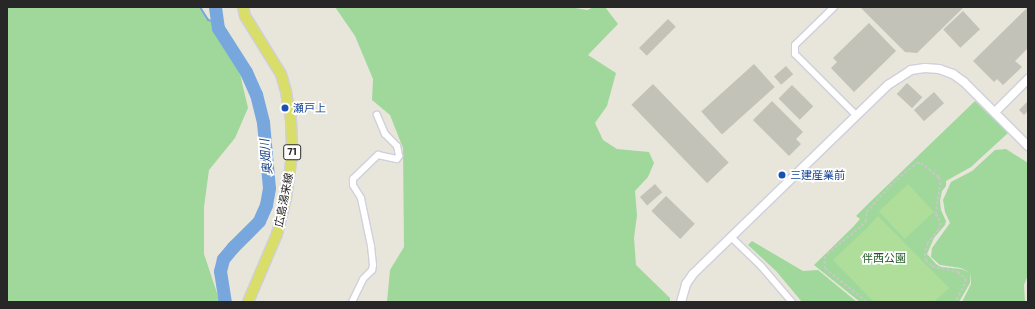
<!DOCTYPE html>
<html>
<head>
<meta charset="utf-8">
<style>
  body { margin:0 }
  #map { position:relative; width:1035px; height:309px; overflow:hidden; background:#e8e5da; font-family:"Exo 2","Noto Sans JP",sans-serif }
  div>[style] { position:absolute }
  .green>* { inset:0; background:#a0d89c }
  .pitch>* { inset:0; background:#aede99; transform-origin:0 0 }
  .stream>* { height:2px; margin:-1px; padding:0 1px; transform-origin:1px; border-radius:1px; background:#78a7de }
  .river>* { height:13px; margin:-6.5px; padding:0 6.5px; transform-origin:6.5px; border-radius:6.5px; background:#78a7de }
  .building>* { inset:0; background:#c3c2b9; transform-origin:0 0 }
  .path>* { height:1.5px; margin-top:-0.75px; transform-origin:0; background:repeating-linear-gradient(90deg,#c7c7c7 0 3px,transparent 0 5px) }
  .roads { filter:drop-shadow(1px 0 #d0cfde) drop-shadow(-1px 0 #d0cfde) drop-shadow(0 1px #d0cfde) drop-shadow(0 -1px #d0cfde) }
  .minor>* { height:6px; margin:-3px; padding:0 3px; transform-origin:3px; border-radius:3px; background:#fff }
  .tertiary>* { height:8px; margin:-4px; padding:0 4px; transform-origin:4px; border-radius:4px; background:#fff }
  .primary>* { height:10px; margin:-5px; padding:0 5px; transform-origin:5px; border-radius:5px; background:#d9de68 }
  .dots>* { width:11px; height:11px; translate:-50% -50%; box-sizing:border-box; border:2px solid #fff; border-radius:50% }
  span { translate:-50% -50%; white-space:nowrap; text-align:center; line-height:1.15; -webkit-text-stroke:3.5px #fff; paint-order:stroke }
  .shield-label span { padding:1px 3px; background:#fff; border:1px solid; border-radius:3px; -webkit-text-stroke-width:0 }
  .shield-label { font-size:10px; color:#272727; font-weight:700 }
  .transit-label { font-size:11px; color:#164399 }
  .left { translate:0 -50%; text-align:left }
  .street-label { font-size:11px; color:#272727 }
  .park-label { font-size:11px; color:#215925 }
  .water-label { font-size:12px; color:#1d4485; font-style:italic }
  .frame { position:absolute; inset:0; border:8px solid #272727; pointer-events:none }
</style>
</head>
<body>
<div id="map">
  <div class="green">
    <i style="clip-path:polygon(7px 7px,200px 7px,227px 44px,240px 74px,248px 108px,235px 138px,209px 170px,204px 207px,204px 254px,220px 302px,7px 302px)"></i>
    <i style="clip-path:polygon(335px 7px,570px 7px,587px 10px,594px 7px,605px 7px,618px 24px,588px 55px,616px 73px,607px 106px,595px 123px,603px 140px,617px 149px,649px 152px,654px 163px,648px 177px,635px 191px,637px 215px,634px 238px,636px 265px,670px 298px,670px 302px,387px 302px,390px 270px,404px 247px,403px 148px,390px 115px,372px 100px,373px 79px,355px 36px)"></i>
    <i style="clip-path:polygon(975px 101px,1008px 133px,971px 167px,946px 181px,946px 186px,942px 191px,940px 201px,941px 210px,946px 221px,945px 225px,934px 238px,927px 254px,936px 264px,941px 267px,961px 269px,969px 272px,961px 268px,940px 265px,931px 257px,932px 248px,950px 223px,945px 212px,943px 200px,951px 182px,972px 171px,995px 150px,1006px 149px,1028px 163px,1028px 275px,1024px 285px,1025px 302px,962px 302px,971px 284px,970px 272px,970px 283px,959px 302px,860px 302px,814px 265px,853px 227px,860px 219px,856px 216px,869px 203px)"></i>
    <i style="clip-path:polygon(752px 241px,803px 271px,818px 270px,857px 302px,802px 302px,776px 271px,748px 245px)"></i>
  </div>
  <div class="pitch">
    <i style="left:908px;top:184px;width:38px;height:40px;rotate:47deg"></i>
    <i style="clip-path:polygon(878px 216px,949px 288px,934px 302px,874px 302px,833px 260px,865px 230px)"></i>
  </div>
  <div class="stream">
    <i style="left:200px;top:7px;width:15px;rotate:58deg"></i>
    <i style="left:208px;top:20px;width:8px;rotate:14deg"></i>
  </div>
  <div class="river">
    <i style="left:215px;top:7px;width:21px;rotate:82deg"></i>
    <i style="left:218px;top:28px;width:52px;rotate:57.5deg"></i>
    <i style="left:246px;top:72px;width:24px;rotate:66deg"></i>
    <i style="left:256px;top:94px;width:29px;rotate:76deg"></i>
    <i style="left:263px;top:122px;width:66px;rotate:84.8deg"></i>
    <i style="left:269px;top:188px;width:17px;rotate:100deg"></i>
    <i style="left:266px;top:205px;width:17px;rotate:114deg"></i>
    <i style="left:259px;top:221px;width:37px;rotate:135deg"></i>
    <i style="left:233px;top:247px;width:16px;rotate:130deg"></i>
    <i style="left:223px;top:259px;width:12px;rotate:104deg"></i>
    <i style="left:220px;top:271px;width:31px;rotate:81deg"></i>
  </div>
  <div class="building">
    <i style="clip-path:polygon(860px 7px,964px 7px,917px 53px,905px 52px)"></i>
    <i style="clip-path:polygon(1028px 7px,1028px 48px,1015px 61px,1022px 67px,1003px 85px,997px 79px,994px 82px,973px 61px)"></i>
    <i style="left:963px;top:11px;width:25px;height:27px;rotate:47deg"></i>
    <i style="left:668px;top:19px;width:11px;height:41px;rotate:45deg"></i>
    <i style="clip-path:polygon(869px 23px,896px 51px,854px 92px,831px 68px,837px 62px,833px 58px)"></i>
    <i style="left:754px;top:64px;width:31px;height:71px;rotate:48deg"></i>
    <i style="left:786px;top:66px;width:11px;height:16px;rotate:49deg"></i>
    <i style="left:907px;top:83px;width:21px;height:15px;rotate:43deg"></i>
    <i style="left:653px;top:84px;width:109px;height:30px;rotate:46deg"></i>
    <i style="left:792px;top:85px;width:30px;height:19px;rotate:45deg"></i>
    <i style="left:934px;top:92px;width:15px;height:27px;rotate:48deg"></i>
    <i style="clip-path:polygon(772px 101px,803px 132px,796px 139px,801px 144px,789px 156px,753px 120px)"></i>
    <i style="clip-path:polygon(1028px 101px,1028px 111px,1024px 115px,1019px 110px)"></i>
    <i style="left:655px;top:184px;width:11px;height:20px;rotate:49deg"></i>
    <i style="left:666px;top:196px;width:40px;height:21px;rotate:44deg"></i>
  </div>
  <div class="path">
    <i style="left:866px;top:302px;width:53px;rotate:-141.2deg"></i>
    <i style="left:825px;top:269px;width:10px;rotate:-96deg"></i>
    <i style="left:824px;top:259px;width:6px;rotate:-59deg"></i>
    <i style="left:827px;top:254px;width:44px;rotate:-39.5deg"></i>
    <i style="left:861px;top:226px;width:7px;rotate:-45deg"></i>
    <i style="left:866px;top:221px;width:9px;rotate:-90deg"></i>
    <i style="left:866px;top:212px;width:40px;rotate:-47deg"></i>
    <i style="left:893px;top:183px;width:31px;rotate:-40deg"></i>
    <i style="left:917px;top:163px;width:4px"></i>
    <i style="left:921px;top:163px;width:23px;rotate:38deg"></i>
    <i style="left:939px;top:177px;width:5px;rotate:68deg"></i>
    <i style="left:941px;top:182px;width:32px;rotate:99deg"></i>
    <i style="left:936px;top:214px;width:10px;rotate:61deg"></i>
    <i style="left:941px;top:223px;width:7px;rotate:106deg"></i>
    <i style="left:939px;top:230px;width:17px;rotate:130deg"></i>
    <i style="left:928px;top:243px;width:10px;rotate:107deg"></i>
    <i style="left:925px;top:253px;width:7px;rotate:82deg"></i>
    <i style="left:926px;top:260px;width:8px;rotate:45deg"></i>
    <i style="left:932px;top:266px;width:27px;rotate:13deg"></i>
    <i style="left:958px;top:272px;width:11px;rotate:41deg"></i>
    <i style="left:966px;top:279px;width:5px;rotate:101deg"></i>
    <i style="left:965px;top:284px;width:20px;rotate:117deg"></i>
  </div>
  <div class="roads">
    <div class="minor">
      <i style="left:834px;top:7px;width:54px;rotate:135.7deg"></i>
      <i style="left:795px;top:45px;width:9px;rotate:90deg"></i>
      <i style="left:795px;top:54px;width:86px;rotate:45deg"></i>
      <i style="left:731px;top:237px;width:42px;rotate:44deg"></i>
      <i style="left:761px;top:266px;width:48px;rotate:49.3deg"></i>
      <i style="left:352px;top:302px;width:25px;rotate:-64deg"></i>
      <i style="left:363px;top:279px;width:13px;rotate:-45deg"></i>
      <i style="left:372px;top:270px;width:5px;rotate:-79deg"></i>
      <i style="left:373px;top:265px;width:19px;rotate:-96deg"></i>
      <i style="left:371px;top:246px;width:49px;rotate:-101.8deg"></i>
      <i style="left:361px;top:198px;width:15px;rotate:-122deg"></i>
      <i style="left:353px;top:185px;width:6px;rotate:-90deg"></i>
      <i style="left:353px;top:179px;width:35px;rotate:-44deg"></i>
      <i style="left:378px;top:155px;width:19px;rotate:12deg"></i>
      <i style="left:397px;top:159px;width:4px;rotate:-56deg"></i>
      <i style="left:399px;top:156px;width:10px;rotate:-101deg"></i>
      <i style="left:397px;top:146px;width:17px;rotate:-135deg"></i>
      <i style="left:385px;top:134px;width:21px;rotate:-113deg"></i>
    </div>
    <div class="tertiary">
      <i style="left:995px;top:112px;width:47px;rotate:-45deg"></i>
      <i style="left:681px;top:302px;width:19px;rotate:-74deg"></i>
      <i style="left:686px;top:284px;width:12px;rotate:-55deg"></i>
      <i style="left:693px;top:274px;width:272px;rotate:-44.1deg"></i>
      <i style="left:888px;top:85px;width:27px;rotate:-33deg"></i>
      <i style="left:911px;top:70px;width:14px;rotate:-8deg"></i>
      <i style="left:925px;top:68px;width:14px;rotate:4deg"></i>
      <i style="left:939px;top:69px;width:15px;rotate:20deg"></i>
      <i style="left:953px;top:74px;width:14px;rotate:36deg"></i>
      <i style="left:964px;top:82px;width:91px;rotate:45deg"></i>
    </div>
    <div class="primary">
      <i style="left:243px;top:7px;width:9px;rotate:77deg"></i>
      <i style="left:245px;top:16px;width:68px;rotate:58.2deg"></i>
      <i style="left:281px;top:74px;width:19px;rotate:74deg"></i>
      <i style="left:286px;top:92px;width:28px;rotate:80deg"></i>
      <i style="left:291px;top:120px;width:35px;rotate:88deg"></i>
      <i style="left:292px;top:155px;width:43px;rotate:97.9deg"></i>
      <i style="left:286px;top:198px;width:37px;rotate:104deg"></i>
      <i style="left:277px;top:234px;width:74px;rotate:113.1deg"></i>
    </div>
  </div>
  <div class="dots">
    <i style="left:285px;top:108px;background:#1a4fb4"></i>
    <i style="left:782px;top:175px;background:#1a4fb4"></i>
  </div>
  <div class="shield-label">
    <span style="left:292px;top:152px">71</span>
  </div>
  <div class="transit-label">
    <span class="left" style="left:293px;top:108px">瀬戸上</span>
    <span class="left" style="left:790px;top:175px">三建産業前</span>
  </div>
  <div class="street-label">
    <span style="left:284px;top:200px;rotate:-79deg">広島湯来線</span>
  </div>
  <div class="park-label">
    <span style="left:884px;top:258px">伴西公園</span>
  </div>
  <div class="water-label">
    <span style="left:266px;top:157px;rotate:-95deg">奥畑川</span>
  </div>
  <div class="frame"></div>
</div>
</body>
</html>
